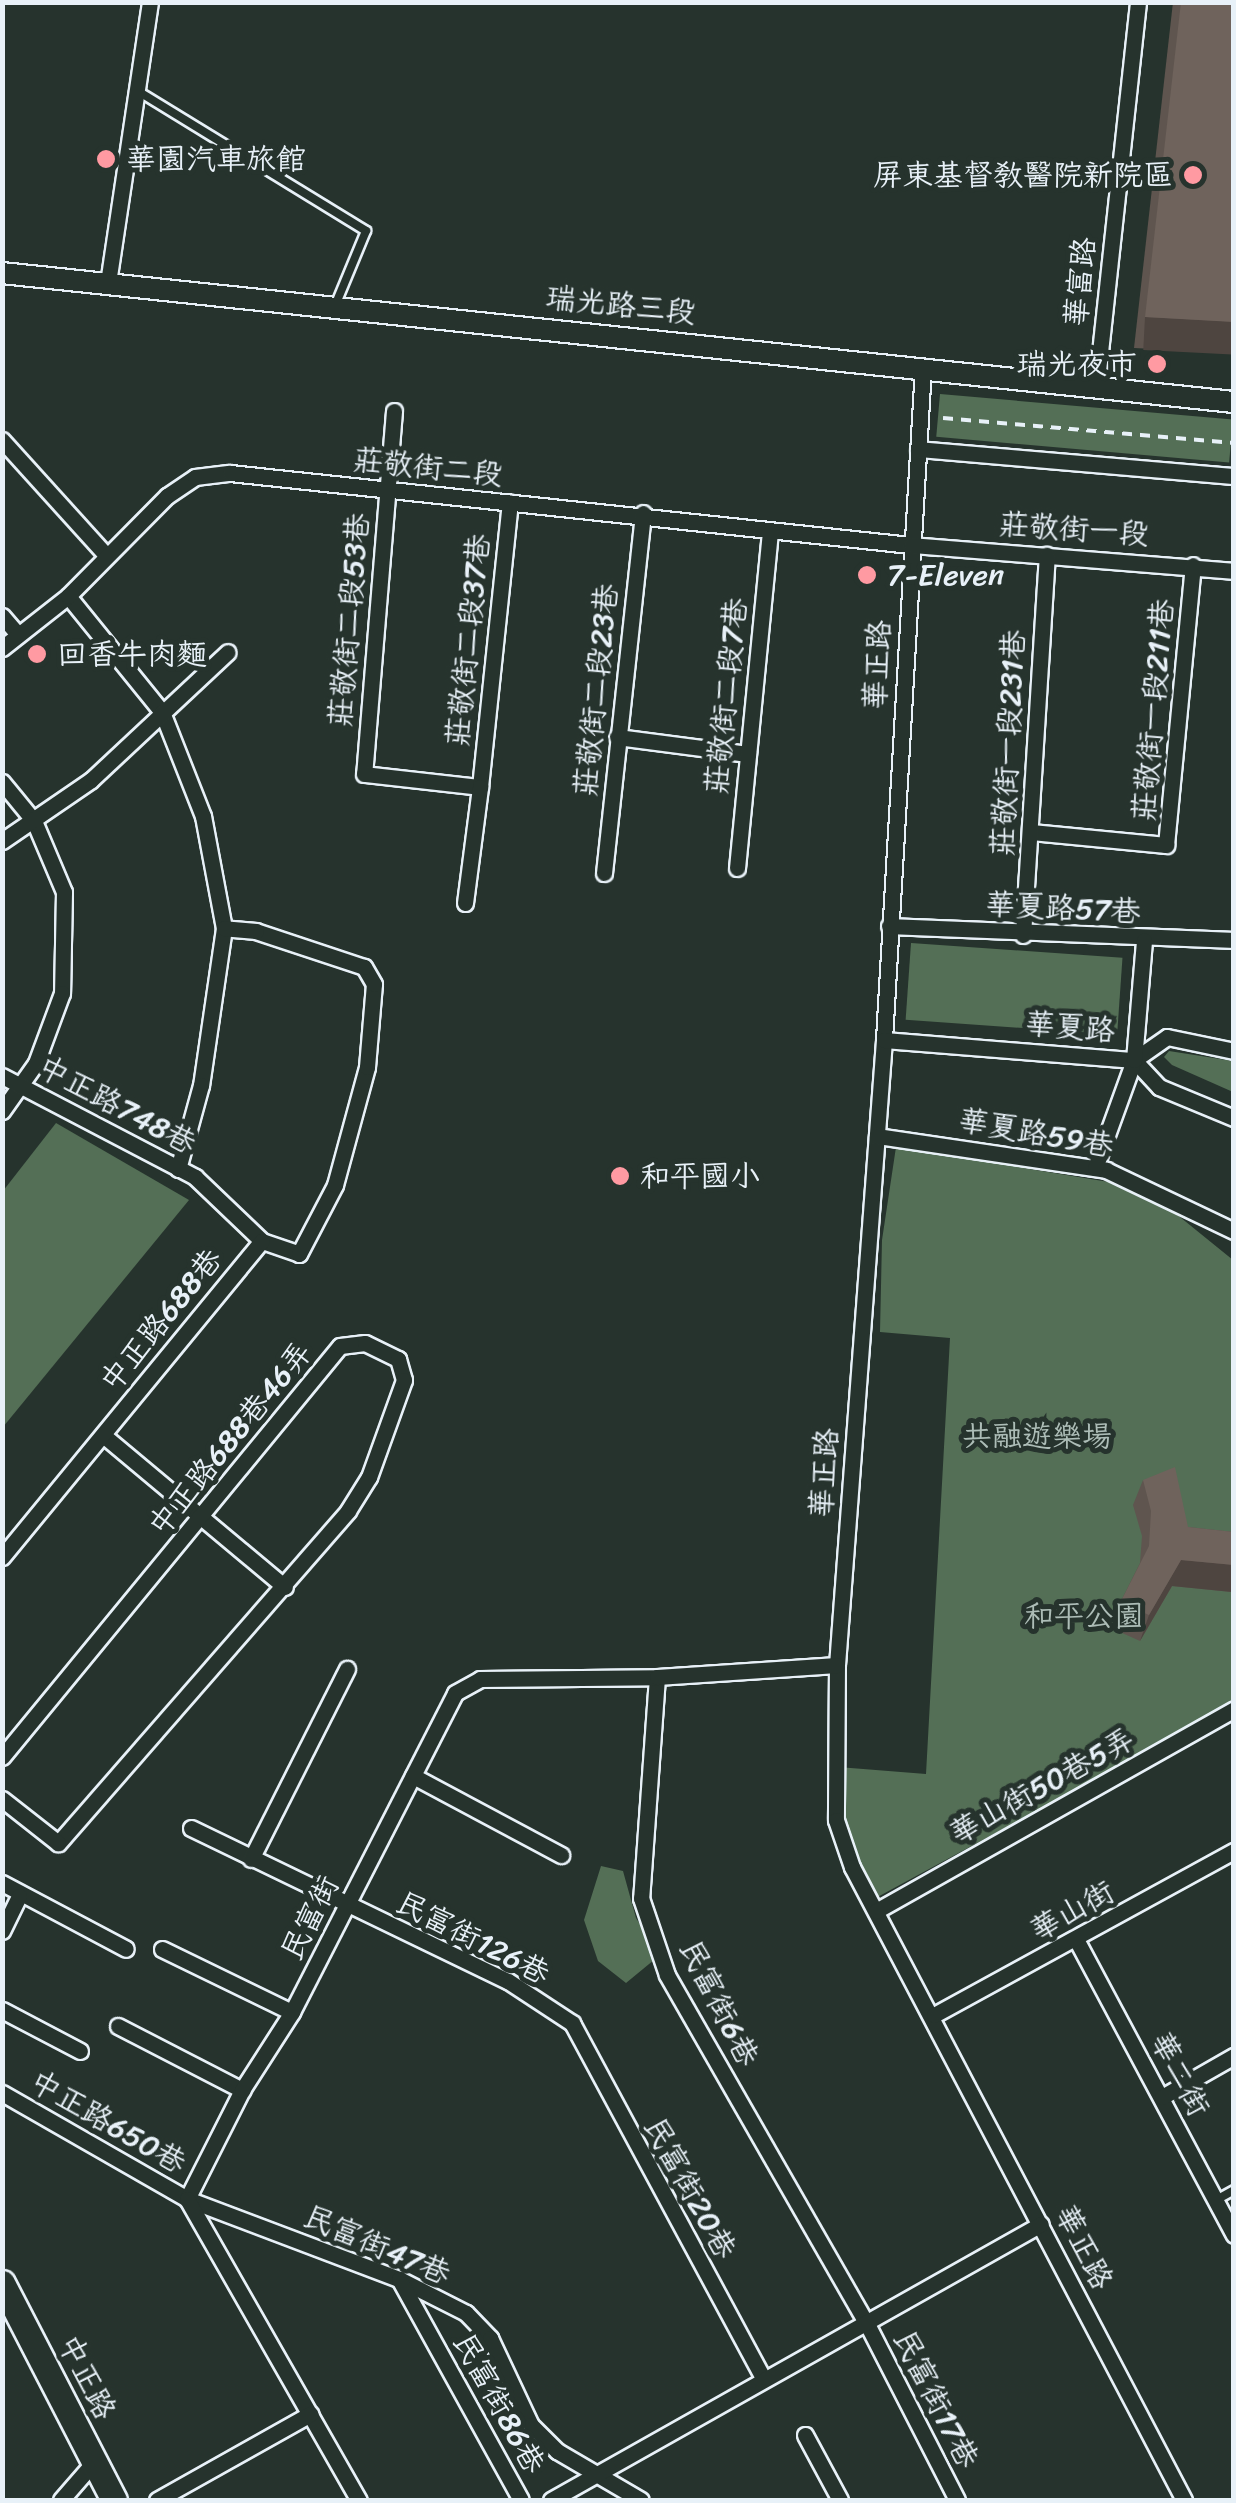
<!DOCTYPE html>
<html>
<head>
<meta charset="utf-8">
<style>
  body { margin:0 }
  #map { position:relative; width:1236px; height:2503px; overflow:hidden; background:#26332d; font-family:Sriracha,"LXGW WenKai TC",sans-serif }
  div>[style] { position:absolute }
  .green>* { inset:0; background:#546f56; transform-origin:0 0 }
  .path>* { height:4px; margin-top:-2px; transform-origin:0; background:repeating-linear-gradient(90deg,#e8f1f8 0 10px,transparent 0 18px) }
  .roads { filter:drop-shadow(2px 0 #e8f1f8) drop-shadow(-2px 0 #e8f1f8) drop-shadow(0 2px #e8f1f8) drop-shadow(0 -2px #e8f1f8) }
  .service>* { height:8px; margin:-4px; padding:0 4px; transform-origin:4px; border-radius:4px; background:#26332d }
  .minor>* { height:15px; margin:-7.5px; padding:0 7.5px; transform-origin:7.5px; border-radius:7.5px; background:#26332d }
  .tertiary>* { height:20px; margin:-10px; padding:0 10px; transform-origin:10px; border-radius:10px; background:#26332d }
  .primary>* { height:25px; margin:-12.5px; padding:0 12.5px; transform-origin:12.5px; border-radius:12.5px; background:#26332d }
  .wall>* { inset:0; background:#5f554f }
  .shaded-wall>* { inset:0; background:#4e4540; transform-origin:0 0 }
  .building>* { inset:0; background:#6f635c }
  .dots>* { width:28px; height:28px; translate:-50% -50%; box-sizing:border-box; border:5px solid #26332d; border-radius:50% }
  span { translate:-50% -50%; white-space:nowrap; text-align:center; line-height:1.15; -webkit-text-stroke:10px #26332d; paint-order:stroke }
  .poi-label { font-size:30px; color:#e8f1f8 }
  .left { translate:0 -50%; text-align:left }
  .right { translate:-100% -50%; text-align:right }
  .street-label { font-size:30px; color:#e8f1f8 }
  .park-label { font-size:30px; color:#adbdb7 }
  .frame { position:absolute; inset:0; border:5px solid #e8f1f8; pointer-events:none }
</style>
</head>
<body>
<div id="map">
  <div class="green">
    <i style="left:940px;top:394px;width:294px;height:43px;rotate:5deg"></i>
    <i style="left:911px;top:943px;width:212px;height:77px;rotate:4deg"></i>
    <i style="clip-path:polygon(1169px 1051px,1233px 1061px,1233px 1092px,1172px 1065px,1164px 1057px)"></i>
    <i style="clip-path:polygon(56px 1123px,189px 1200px,3px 1427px,3px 1191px)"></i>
    <i style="clip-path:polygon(896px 1147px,1109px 1182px,1175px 1213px,1233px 1260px,1233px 1704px,872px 1900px,846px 1845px,838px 1767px,926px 1774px,950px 1338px,880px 1332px,882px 1240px)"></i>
    <i style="clip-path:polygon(601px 1866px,623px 1871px,636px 1918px,660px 1955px,626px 1983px,598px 1961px,584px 1920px)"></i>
  </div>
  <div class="path">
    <i style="left:943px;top:418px;width:292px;rotate:4.9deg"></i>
  </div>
  <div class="roads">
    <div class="service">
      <i style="left:141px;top:93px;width:264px;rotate:31.5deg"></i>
      <i style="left:366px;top:231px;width:81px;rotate:112.5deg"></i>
      <i style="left:1216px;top:2200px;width:21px;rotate:-29deg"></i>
    </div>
    <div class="minor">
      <i style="left:108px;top:283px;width:284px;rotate:-81.5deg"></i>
      <i style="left:923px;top:367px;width:674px;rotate:93.32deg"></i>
      <i style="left:884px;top:1040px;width:627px;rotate:94.3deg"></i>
      <i style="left:837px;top:1665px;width:155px;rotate:90.4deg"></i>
      <i style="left:836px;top:1820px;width:50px;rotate:71.2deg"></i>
      <i style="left:852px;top:1867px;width:715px;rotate:62.32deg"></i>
      <i style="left:1096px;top:389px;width:389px;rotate:-83.8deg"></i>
      <i style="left:394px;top:411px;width:364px;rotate:94.7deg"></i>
      <i style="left:364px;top:774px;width:117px;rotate:6.4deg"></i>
      <i style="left:480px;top:787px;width:286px;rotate:-84deg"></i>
      <i style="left:2px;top:440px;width:155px;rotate:47.9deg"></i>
      <i style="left:918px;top:449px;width:317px;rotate:4.9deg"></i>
      <i style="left:68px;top:596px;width:149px;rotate:51deg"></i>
      <i style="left:162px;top:712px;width:112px;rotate:68.5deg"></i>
      <i style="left:203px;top:816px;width:114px;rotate:79.4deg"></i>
      <i style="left:224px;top:928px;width:159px;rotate:98.3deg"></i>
      <i style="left:201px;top:1085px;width:87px;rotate:105.3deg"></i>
      <i style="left:2px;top:616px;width:23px;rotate:49deg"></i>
      <i style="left:2px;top:648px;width:84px;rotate:-38.2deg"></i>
      <i style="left:68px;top:596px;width:141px;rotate:-45.3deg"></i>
      <i style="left:167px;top:496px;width:34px;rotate:-34deg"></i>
      <i style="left:195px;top:477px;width:35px;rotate:-7deg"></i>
      <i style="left:230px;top:473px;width:685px;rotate:6.04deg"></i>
      <i style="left:911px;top:545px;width:324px;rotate:4.6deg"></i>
      <i style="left:617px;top:737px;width:132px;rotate:7.4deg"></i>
      <i style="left:2px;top:782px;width:50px;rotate:50.6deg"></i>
      <i style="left:34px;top:821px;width:77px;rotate:67.1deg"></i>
      <i style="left:64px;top:892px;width:101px;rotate:91.1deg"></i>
      <i style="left:62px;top:993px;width:75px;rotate:110.4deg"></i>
      <i style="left:36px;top:1063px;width:59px;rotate:125.3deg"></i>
      <i style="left:1031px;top:832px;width:136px;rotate:5.5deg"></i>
      <i style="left:1166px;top:845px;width:281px;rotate:-84.5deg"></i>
      <i style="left:2px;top:841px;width:108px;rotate:-34.4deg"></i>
      <i style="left:91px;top:780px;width:187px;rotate:-43.1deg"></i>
      <i style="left:737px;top:868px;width:339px;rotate:-84.4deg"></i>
      <i style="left:604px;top:873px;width:362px;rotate:-83.8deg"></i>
      <i style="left:465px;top:903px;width:117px;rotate:-82.6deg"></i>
      <i style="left:889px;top:926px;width:345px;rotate:2.3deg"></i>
      <i style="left:1023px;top:935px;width:381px;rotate:-86.4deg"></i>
      <i style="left:884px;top:1040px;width:251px;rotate:4.6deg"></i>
      <i style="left:1134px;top:1060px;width:37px;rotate:47deg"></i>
      <i style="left:1159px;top:1087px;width:81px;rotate:22.5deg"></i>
      <i style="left:1134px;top:1060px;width:40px;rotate:-34.9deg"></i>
      <i style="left:1167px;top:1037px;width:68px;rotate:11.8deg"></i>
      <i style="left:2px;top:1076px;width:218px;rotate:27.6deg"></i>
      <i style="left:195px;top:1177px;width:93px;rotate:43.7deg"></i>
      <i style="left:262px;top:1241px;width:39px;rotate:19deg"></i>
      <i style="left:299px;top:1254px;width:78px;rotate:-62.4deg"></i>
      <i style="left:335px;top:1185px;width:122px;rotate:-74.8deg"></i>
      <i style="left:367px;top:1067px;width:83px;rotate:-85.2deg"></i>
      <i style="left:374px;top:984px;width:20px;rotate:-120deg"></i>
      <i style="left:364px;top:967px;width:114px;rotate:-161.6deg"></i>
      <i style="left:256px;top:931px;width:32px;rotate:-175deg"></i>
      <i style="left:877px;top:1136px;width:232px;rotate:8.4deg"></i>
      <i style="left:1106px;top:1170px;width:142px;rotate:25.5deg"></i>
      <i style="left:1095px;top:1168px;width:115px;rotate:-70.1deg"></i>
      <i style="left:1134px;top:1060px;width:120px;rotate:-85.2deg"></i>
      <i style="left:103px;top:1435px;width:237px;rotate:39.9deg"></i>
      <i style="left:2px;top:1557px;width:409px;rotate:-50.6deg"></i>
      <i style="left:657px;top:1677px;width:222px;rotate:94.1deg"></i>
      <i style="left:641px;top:1898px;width:81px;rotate:71.3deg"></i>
      <i style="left:667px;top:1975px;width:400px;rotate:60.2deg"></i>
      <i style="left:866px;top:2322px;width:200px;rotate:62.9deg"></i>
      <i style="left:2px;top:1757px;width:532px;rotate:-50.57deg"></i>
      <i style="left:340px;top:1346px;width:25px;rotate:-7deg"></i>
      <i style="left:365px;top:1343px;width:37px;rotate:26deg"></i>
      <i style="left:398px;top:1359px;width:22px;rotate:74deg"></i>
      <i style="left:404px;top:1380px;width:103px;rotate:109.8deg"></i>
      <i style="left:369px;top:1477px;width:40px;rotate:122deg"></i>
      <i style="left:348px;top:1511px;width:441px;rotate:131.1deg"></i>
      <i style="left:58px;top:1843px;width:71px;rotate:-141.8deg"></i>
      <i style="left:413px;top:1776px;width:168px;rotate:28.1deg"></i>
      <i style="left:191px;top:1828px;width:352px;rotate:25.8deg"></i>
      <i style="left:508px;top:1981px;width:77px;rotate:33.3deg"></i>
      <i style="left:572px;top:2023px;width:403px;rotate:61.7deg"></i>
      <i style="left:251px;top:1859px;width:213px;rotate:-63.2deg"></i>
      <i style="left:2px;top:1883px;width:140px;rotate:28deg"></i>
      <i style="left:876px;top:1911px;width:411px;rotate:-29.4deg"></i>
      <i style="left:2px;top:1931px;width:39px;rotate:-64deg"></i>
      <i style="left:1077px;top:1941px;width:333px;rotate:61.9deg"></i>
      <i style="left:162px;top:1949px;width:144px;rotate:25.9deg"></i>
      <i style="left:2px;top:2010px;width:88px;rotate:27.7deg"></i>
      <i style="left:934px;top:2015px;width:342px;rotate:-28.7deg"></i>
      <i style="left:118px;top:2026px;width:140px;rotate:27.3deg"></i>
      <i style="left:2px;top:2093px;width:213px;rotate:29.8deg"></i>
      <i style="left:187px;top:2199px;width:227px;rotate:20.7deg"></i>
      <i style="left:399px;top:2279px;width:75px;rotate:26.9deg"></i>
      <i style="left:466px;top:2313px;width:35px;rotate:46deg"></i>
      <i style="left:490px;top:2338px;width:96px;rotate:64.8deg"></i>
      <i style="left:531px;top:2425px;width:37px;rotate:45deg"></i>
      <i style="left:557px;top:2451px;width:97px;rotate:30.3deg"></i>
      <i style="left:1162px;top:2097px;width:83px;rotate:-29.7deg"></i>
      <i style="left:187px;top:2199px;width:122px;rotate:-63.2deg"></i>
      <i style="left:242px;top:2090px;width:93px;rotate:-57.3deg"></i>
      <i style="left:292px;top:2012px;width:358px;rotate:-62.9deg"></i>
      <i style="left:455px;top:1693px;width:29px;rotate:-29deg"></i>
      <i style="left:480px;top:1679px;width:177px;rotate:-0.6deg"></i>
      <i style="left:657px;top:1677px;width:180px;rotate:-3.8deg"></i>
      <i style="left:187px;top:2199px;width:347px;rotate:60.3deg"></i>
      <i style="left:399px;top:2279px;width:252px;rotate:61.1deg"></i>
      <i style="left:805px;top:2435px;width:74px;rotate:61.7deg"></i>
      <i style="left:61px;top:2500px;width:50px;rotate:-49deg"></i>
      <i style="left:157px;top:2500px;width:176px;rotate:-29.3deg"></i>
      <i style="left:551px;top:2500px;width:562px;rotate:-29.39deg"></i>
    </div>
    <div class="tertiary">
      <i style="left:2px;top:273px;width:1239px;rotate:5.98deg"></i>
    </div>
    <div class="primary">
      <i style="left:2px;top:2283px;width:244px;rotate:62.7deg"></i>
    </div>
  </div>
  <div class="wall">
    <i style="clip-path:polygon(1173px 2px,1234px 2px,1234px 353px,1134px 348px)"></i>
    <i style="clip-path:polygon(1143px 1480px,1188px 1527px,1234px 1532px,1234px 1597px,1232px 1592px,1172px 1586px,1140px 1641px,1111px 1628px,1120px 1603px,1140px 1563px,1142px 1536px,1133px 1505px)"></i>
  </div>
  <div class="shaded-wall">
    <i style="left:1145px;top:317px;width:89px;height:33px;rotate:3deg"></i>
    <i style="clip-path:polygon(1181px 1560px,1234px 1565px,1232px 1592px,1172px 1586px,1140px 1641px,1149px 1615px)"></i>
  </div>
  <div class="building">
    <i style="clip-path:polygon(1181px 2px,1234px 2px,1234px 322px,1145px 317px)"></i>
    <i style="clip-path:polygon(1175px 1467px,1188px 1527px,1234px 1532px,1234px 1565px,1181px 1560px,1149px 1615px,1120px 1603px,1149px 1546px,1151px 1511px,1143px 1480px)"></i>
  </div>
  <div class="dots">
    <i style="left:106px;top:159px;background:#ff9aa2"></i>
    <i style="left:1193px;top:175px;background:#ff9aa2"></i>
    <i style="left:1157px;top:364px;background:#ff9aa2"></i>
    <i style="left:867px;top:575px;background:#ff9aa2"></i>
    <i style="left:37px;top:654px;background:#ff9aa2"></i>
    <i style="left:620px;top:1176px;background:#ff9aa2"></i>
  </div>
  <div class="poi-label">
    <span class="left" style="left:126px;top:159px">華園汽車旅館</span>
    <span class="right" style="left:1173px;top:175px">屏東基督教醫院新院區</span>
    <span class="right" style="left:1137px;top:364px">瑞光夜市</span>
    <span class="left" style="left:887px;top:575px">7-Eleven</span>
    <span class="left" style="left:57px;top:654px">回香牛肉麵</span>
    <span class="left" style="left:640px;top:1176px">和平國小</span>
  </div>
  <div class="street-label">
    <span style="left:1080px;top:282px;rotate:-84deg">華富路</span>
    <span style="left:621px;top:305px;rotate:6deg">瑞光路三段</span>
    <span style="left:428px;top:467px;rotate:6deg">莊敬街二段</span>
    <span style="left:1074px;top:529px;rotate:4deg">莊敬街一段</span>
    <span style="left:349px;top:620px;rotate:-85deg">莊敬街二段53巷</span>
    <span style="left:468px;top:640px;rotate:-84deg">莊敬街二段37巷</span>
    <span style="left:877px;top:665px;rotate:-87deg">華正路</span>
    <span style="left:596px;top:690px;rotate:-84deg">莊敬街二段23巷</span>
    <span style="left:726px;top:696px;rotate:-84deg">莊敬街二段7巷</span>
    <span style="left:1153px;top:710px;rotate:-85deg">莊敬街一段211巷</span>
    <span style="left:1008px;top:743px;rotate:-87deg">莊敬街一段231巷</span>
    <span style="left:1063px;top:908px;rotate:3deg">華夏路57巷</span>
    <span style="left:1070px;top:1027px;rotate:5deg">華夏路</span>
    <span style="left:117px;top:1105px;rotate:28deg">中正路748巷</span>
    <span style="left:1036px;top:1133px;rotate:10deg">華夏路59巷</span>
    <span style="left:161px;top:1320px;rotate:-51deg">中正路688巷</span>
    <span style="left:230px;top:1439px;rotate:-51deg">中正路688巷46弄</span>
    <span style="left:824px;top:1473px;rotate:-86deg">華正路</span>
    <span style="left:1042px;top:1786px;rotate:-29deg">華山街50巷5弄</span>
    <span style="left:1072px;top:1911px;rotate:-29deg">華山街</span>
    <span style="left:310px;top:1918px;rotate:-63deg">民富街</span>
    <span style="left:473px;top:1938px;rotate:27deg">民富街126巷</span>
    <span style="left:719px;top:2003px;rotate:63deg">民富街6巷</span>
    <span style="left:1180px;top:2074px;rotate:62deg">華二街</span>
    <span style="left:108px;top:2122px;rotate:30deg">中正路650巷</span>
    <span style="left:690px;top:2188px;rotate:61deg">民富街20巷</span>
    <span style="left:377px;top:2245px;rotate:23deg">民富街47巷</span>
    <span style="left:1084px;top:2247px;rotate:63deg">華正路</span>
    <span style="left:87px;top:2377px;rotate:63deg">中正路</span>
    <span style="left:936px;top:2399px;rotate:63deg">民富街17巷</span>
    <span style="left:499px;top:2403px;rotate:61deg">民富街86巷</span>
  </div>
  <div class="park-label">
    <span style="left:1037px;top:1436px">共融遊樂場</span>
    <span style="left:1084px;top:1616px">和平公園</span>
  </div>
  <div class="frame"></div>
</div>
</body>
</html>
